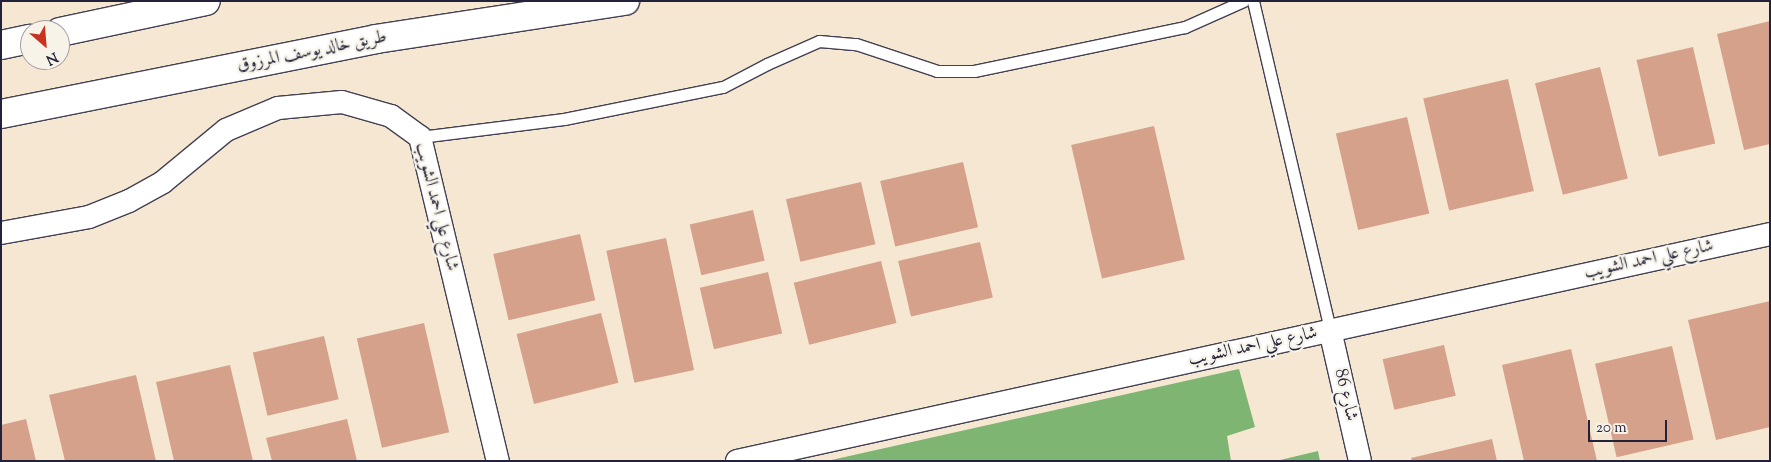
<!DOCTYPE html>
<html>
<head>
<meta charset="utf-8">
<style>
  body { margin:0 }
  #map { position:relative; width:1771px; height:462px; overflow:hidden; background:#f5e7d1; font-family:"Sorts Mill Goudy",Amiri,serif }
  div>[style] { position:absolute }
  .forest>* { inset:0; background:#7eb572 }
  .building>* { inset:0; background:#d5a18b; transform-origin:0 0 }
  .roads { filter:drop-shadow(1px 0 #424052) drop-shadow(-1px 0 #424052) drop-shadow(0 1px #424052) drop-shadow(0 -1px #424052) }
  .lane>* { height:11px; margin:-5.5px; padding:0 5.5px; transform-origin:5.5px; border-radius:5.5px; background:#fff }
  .street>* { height:22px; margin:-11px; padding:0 11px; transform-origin:11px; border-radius:11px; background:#fff }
  .primary>* { height:28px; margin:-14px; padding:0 14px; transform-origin:14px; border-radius:14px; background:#fff }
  span { translate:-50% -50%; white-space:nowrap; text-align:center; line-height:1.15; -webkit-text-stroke:4.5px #f7f3e8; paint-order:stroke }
  .street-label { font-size:18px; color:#22223b }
  .frame { position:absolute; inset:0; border:2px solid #22223b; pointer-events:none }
  .north { position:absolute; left:20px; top:20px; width:50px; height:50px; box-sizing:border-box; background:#f7f3e8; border:1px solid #a29fa3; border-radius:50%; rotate:153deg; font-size:14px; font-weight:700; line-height:20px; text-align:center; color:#22223b }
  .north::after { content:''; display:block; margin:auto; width:18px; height:22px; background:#c8321e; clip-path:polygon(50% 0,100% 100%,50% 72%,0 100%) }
  .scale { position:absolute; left:1588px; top:420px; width:79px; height:22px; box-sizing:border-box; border:2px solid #22223b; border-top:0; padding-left:6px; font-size:15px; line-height:18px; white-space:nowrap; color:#22223b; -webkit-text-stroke:4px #f7f3e8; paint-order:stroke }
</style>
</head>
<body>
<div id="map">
  <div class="forest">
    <i style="clip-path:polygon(1239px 369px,1255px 427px,1227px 436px,1231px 461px,827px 461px)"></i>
    <i style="clip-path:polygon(1318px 451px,1320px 461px,1276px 461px)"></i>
  </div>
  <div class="building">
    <i style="clip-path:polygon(1770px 21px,1770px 144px,1744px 150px,1717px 34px)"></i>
    <i style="left:1693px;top:47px;width:99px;height:58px;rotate:77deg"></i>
    <i style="left:1600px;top:67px;width:115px;height:67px;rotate:76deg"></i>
    <i style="left:1508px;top:79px;width:115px;height:87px;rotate:77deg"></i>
    <i style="left:1407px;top:117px;width:99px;height:73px;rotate:77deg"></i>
    <i style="left:1154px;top:126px;width:137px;height:85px;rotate:77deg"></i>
    <i style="left:963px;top:162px;width:67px;height:85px;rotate:77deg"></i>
    <i style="left:861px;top:182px;width:64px;height:77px;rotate:77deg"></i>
    <i style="left:753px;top:210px;width:52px;height:65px;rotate:77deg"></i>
    <i style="left:580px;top:234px;width:68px;height:89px;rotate:77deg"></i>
    <i style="left:666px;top:238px;width:135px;height:61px;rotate:78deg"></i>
    <i style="left:980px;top:242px;width:57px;height:84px;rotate:77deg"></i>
    <i style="left:881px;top:261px;width:64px;height:90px;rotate:76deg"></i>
    <i style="left:768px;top:272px;width:63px;height:70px;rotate:77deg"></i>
    <i style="clip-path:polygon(1770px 301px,1770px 427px,1716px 440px,1688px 320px)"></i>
    <i style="left:601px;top:313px;width:72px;height:87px;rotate:76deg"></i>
    <i style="left:424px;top:323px;width:112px;height:69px;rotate:77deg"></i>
    <i style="left:324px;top:336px;width:65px;height:73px;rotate:77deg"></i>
    <i style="left:1444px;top:345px;width:52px;height:63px;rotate:77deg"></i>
    <i style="left:1672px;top:346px;width:96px;height:79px;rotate:77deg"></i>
    <i style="clip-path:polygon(1571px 349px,1597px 461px,1524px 461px,1502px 365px)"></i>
    <i style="clip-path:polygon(230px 365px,253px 461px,174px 461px,156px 382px)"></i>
    <i style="clip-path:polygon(136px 375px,156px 461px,65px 461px,49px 395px)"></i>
    <i style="clip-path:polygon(26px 419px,36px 461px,1px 461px,1px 425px)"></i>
    <i style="clip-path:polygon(347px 419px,357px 461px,272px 461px,266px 438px)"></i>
    <i style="clip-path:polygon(1492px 439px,1497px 461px,1412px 461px,1411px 458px)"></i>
  </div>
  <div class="roads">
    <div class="lane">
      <i style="left:1253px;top:1px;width:338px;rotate:76.8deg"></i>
      <i style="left:420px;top:137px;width:145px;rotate:-7.1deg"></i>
      <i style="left:564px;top:119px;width:162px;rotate:-11.4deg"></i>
      <i style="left:723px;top:87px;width:50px;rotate:-27.6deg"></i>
      <i style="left:767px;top:64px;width:57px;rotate:-23.9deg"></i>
      <i style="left:819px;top:41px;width:37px;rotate:5deg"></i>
      <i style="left:856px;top:44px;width:85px;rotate:18.4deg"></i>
      <i style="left:937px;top:71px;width:37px"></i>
      <i style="left:974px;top:71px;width:216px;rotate:-11.8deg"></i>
      <i style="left:1185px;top:27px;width:64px;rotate:-24.1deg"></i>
    </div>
    <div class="street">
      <i style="left:1px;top:233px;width:89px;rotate:-10.3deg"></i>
      <i style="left:89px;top:217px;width:43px;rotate:-21.8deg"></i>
      <i style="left:129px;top:201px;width:39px;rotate:-29deg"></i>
      <i style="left:163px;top:182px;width:82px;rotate:-39.5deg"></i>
      <i style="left:226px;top:130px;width:56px;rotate:-22.9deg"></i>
      <i style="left:278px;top:108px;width:64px;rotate:-5.4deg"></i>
      <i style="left:342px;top:102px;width:51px;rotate:15.9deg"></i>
      <i style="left:391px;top:116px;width:36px;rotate:36deg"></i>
      <i style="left:420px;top:137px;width:333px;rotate:76.5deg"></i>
      <i style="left:1330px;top:330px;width:134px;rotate:77.1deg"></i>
      <i style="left:737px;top:461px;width:1058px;rotate:-12.39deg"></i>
    </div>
    <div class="primary">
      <i style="left:60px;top:32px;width:149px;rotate:-12deg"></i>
      <i style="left:1px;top:45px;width:30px;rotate:-12deg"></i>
      <i style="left:1px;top:114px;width:382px;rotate:-11.3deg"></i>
      <i style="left:376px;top:39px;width:252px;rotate:-8.7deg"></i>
    </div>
  </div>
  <div class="street-label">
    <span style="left:312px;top:52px;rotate:-11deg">طريق خالد يوسف المرزوق</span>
    <span style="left:436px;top:207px;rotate:76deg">شارع علي احمد الشويب</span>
    <span style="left:1649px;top:260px;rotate:-12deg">شارع علي احمد الشويب</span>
    <span style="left:1253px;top:347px;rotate:-12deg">شارع علي احمد الشويب</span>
    <span style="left:1345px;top:395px;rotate:77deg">شارع 86</span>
  </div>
  <div class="frame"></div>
  <div class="north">N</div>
  <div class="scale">20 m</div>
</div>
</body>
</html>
